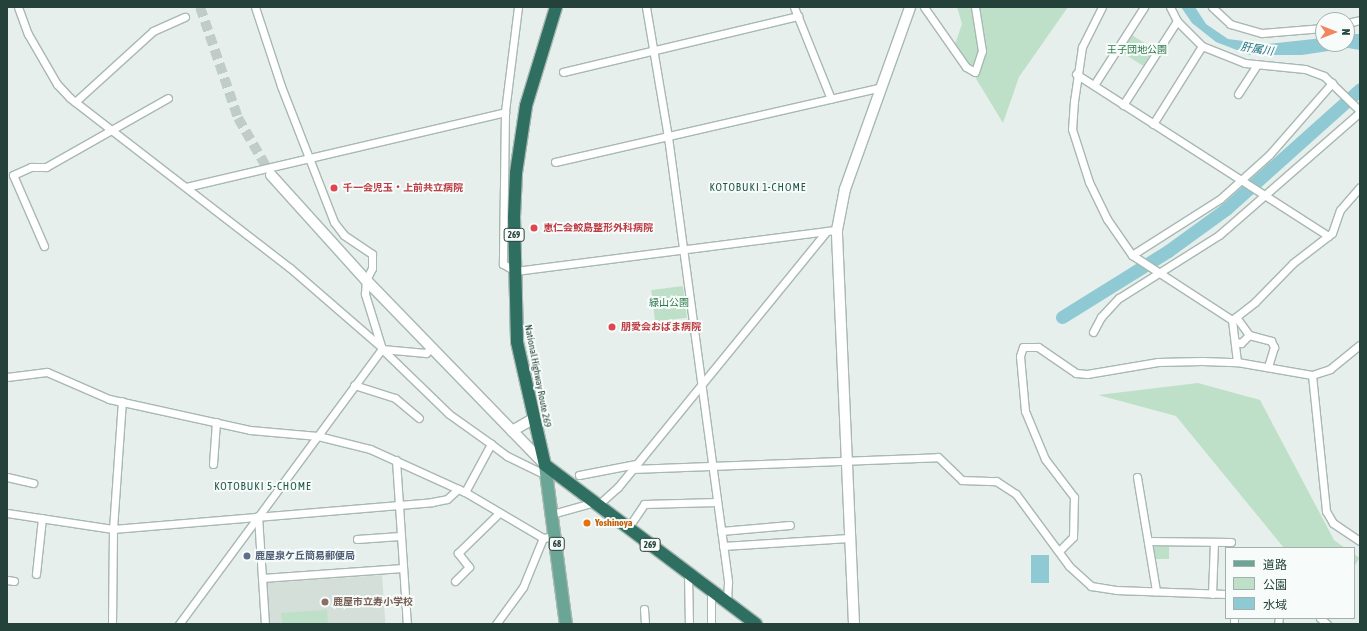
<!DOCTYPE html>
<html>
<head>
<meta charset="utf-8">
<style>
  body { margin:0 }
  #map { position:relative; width:1367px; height:631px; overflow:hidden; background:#e6efeb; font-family:"Asap Condensed","Noto Sans JP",sans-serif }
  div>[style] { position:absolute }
  .built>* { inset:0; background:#d4dfda; transform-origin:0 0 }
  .green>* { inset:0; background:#bfe0c8; transform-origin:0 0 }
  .water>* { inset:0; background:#8ec9d4; transform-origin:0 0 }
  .river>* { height:13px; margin:-6.5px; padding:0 6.5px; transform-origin:6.5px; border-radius:6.5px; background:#8ec9d4 }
  .secondary-tunnel>* { height:10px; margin-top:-5px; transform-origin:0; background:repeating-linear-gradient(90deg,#bfccc8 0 10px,transparent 0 15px) }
  .roads { filter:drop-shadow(1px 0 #a8b8b2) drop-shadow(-1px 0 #a8b8b2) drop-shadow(0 1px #a8b8b2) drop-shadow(0 -1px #a8b8b2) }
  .street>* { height:7px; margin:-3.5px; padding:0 3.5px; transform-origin:3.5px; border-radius:3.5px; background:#fff }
  .secondary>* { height:10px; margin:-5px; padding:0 5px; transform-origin:5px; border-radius:5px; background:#fff }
  .primary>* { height:12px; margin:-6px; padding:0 6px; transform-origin:6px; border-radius:6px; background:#6aa596 }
  .highway>* { height:12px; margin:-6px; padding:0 6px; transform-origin:6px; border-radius:6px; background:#2f6f62 }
  .dots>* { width:11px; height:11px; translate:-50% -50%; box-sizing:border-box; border:2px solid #f7fbf9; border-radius:50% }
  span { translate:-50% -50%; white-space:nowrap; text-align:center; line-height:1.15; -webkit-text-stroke:4px #f7fbf9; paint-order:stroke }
  .shield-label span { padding:1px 3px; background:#f7fbf9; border:1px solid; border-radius:3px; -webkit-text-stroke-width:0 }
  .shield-label { font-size:9px; color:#24423a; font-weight:700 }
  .park-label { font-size:10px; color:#2d7a4b }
  .health-label { font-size:10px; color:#be3a42; font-weight:700 }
  .left { translate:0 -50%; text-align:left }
  .street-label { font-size:10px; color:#24423a }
  .food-label { font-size:10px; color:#c56008; font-weight:700 }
  .service-label { font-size:10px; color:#4e5e75; font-weight:700 }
  .education-label { font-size:10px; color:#785e54; font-weight:700 }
  .water-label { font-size:11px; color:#1c6f80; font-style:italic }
  .neighbourhood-label { font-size:11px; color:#1f5548; letter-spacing:1px }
  .frame { position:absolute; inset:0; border:8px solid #24423a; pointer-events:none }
  .legend { position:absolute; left:1225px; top:547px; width:130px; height:72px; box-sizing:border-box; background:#f7fbf9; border:1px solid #a3b1ad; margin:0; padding:5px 7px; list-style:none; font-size:12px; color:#24423a }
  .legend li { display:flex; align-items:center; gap:8px; height:20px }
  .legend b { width:20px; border:1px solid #a3b1ad }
  .north { position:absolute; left:1315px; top:12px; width:40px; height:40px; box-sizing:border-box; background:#f7fbf9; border:1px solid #a3b1ad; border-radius:50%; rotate:90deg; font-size:11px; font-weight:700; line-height:16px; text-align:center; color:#24423a }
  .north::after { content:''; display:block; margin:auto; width:14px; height:18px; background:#f4845f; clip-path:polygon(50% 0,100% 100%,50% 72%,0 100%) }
</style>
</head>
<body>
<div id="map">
  <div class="built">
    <i style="left:382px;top:575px;width:49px;height:117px;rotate:86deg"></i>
  </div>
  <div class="green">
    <i style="clip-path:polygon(957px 7px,1068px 7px,1019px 77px,1003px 123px,955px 44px,962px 24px)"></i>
    <i style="left:1130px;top:34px;width:28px;height:20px;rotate:32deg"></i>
    <i style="left:683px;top:286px;width:32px;height:32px;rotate:83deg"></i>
    <i style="clip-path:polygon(1198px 383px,1260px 400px,1334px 540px,1345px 548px,1284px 548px,1176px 416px,1098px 395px)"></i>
    <i style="left:1152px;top:545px;width:17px;height:14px"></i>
    <i style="left:1354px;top:554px;width:7px;height:49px;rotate:34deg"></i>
    <i style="clip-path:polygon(327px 610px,328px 624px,282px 624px,281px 613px)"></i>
  </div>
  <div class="water">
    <i style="clip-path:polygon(1181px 7px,1195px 7px,1206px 24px,1228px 39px,1267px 44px,1323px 38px,1323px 44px,1347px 44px,1347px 34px,1360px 34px,1360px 50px,1348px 48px,1302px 55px,1250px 55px,1216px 42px,1192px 23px)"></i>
    <i style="left:1049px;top:555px;width:28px;height:18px;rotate:90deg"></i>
  </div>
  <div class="river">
    <i style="left:1062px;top:317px;width:125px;rotate:-31.9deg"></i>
    <i style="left:1168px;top:251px;width:72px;rotate:-35.9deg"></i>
    <i style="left:1226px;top:209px;width:180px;rotate:-41.8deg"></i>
  </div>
  <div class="secondary-tunnel">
    <i style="left:200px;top:7px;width:117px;rotate:71.1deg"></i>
    <i style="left:238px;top:118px;width:66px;rotate:59.9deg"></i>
  </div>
  <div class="roads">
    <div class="street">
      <i style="left:18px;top:7px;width:29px;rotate:70deg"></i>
      <i style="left:28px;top:34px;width:58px;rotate:59.9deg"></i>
      <i style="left:57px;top:84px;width:19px;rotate:47deg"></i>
      <i style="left:70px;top:98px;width:278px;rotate:37.7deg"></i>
      <i style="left:290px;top:268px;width:119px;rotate:40.9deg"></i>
      <i style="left:518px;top:7px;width:106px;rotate:97.1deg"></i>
      <i style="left:505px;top:112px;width:152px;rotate:90.8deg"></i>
      <i style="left:503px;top:264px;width:14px;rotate:30deg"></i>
      <i style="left:515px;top:271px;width:325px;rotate:-7.3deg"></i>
      <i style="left:646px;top:7px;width:132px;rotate:80.4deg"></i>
      <i style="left:668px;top:137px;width:449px;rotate:82.3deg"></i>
      <i style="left:728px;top:582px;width:20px;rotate:93deg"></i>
      <i style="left:794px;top:7px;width:99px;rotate:68.1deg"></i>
      <i style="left:924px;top:7px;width:73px;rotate:55deg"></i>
      <i style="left:966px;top:67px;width:10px;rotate:29deg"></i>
      <i style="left:975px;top:72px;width:22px;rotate:-72deg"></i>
      <i style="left:982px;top:51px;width:45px;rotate:-99deg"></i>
      <i style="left:1102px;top:7px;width:45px;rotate:116.6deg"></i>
      <i style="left:1082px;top:47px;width:55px;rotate:98.4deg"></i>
      <i style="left:1074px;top:101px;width:28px;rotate:94deg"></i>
      <i style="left:1072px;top:129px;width:56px;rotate:72.2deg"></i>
      <i style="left:1089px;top:182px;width:41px;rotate:64.1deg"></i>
      <i style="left:1107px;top:219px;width:44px;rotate:55.2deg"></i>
      <i style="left:1132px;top:255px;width:119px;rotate:33deg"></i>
      <i style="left:1232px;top:320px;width:42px;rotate:83.2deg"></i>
      <i style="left:1170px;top:7px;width:16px;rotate:63deg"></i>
      <i style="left:1177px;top:21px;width:35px;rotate:45deg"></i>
      <i style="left:1202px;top:46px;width:46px;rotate:21.6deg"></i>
      <i style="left:1245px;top:63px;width:60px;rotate:5.7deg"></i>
      <i style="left:1305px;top:69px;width:20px;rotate:20deg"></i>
      <i style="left:1324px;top:76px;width:50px;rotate:44.2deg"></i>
      <i style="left:1212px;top:7px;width:25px;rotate:43deg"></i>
      <i style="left:1230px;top:24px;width:33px;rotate:16deg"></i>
      <i style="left:1262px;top:33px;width:61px;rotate:-4.7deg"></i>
      <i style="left:1347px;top:23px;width:13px;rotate:-13deg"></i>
      <i style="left:563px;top:72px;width:242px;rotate:-13.4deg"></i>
      <i style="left:1076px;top:74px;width:300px;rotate:32.7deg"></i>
      <i style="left:1094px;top:85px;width:93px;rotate:-57.3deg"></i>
      <i style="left:1238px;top:94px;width:35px;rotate:-57deg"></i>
      <i style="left:75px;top:102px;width:105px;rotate:-42.3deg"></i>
      <i style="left:153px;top:31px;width:35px;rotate:-24deg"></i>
      <i style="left:1123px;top:105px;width:100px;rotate:-57.3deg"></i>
      <i style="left:1153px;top:124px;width:92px;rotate:-57.9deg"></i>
      <i style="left:555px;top:162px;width:335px;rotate:-12.9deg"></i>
      <i style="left:186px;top:187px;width:328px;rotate:-13.2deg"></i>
      <i style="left:44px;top:246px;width:77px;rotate:-113.6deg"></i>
      <i style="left:13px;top:175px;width:20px;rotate:-24deg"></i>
      <i style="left:31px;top:167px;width:15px"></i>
      <i style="left:46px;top:167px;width:140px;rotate:-29.5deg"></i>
      <i style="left:1132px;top:255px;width:104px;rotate:-32.5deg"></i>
      <i style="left:1220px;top:199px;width:66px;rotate:-41.9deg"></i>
      <i style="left:1269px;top:155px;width:96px;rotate:-48.8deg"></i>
      <i style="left:1236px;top:317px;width:22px;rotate:54deg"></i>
      <i style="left:1249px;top:335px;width:23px;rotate:15deg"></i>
      <i style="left:1271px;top:341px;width:7px;rotate:63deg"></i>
      <i style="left:1274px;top:347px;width:21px;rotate:107deg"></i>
      <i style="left:1232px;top:320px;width:29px;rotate:-38deg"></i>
      <i style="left:1255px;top:302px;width:54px;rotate:-45.7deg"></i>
      <i style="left:1293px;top:263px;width:49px;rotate:-37.6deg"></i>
      <i style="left:1332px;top:233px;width:24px;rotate:-71deg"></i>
      <i style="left:1340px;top:210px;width:30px;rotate:-49deg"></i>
      <i style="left:1093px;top:332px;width:17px;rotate:-62deg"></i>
      <i style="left:1101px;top:317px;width:26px;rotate:-47deg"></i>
      <i style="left:1119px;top:298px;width:118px;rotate:-32.2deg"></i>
      <i style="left:1219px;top:235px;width:187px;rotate:-41.1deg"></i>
      <i style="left:1235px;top:342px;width:6px;rotate:9deg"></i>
      <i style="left:1241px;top:343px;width:11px;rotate:-45deg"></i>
      <i style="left:382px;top:349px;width:93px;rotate:44.1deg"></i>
      <i style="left:449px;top:414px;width:52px;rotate:35.5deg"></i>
      <i style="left:382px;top:349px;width:44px;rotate:5.2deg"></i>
      <i style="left:426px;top:353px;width:7px;rotate:-45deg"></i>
      <i style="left:1312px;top:375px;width:137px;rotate:84.1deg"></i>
      <i style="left:1326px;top:511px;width:14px;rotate:60deg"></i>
      <i style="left:1333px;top:523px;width:32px;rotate:34deg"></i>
      <i style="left:7px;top:377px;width:40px;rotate:-7.1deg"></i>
      <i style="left:47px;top:372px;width:68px;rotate:23.5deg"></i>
      <i style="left:109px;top:399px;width:144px;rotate:12.4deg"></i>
      <i style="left:250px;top:430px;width:68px;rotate:5deg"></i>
      <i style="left:318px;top:436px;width:54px;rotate:14deg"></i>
      <i style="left:370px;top:449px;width:104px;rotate:24.4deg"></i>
      <i style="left:465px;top:492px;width:91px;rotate:30.5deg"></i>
      <i style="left:543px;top:538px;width:13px;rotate:-9deg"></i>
      <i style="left:354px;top:385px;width:43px;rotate:17.6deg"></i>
      <i style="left:395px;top:398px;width:31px;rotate:40deg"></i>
      <i style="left:396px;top:460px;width:164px;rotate:86.2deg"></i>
      <i style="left:213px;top:464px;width:42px;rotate:-85.9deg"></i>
      <i style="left:632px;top:469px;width:306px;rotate:-2.2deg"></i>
      <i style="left:938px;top:457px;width:33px;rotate:44deg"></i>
      <i style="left:962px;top:480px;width:34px;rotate:2deg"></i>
      <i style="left:996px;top:481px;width:24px;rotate:33deg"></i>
      <i style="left:1016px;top:494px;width:89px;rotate:53.6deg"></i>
      <i style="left:1069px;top:566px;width:30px;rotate:42deg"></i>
      <i style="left:1091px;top:586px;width:25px;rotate:9deg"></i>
      <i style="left:1116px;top:590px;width:110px;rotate:2.1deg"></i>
      <i style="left:579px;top:475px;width:58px;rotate:-10.9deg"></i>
      <i style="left:7px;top:477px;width:27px;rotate:13deg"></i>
      <i style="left:1137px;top:477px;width:116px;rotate:80.5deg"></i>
      <i style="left:465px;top:492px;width:55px;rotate:-61.6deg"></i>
      <i style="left:491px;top:444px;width:20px;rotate:37deg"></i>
      <i style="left:507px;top:456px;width:43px;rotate:26deg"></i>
      <i style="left:598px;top:505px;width:27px;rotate:-42deg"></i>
      <i style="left:618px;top:487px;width:330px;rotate:-50.8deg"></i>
      <i style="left:7px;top:513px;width:107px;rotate:8.6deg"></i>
      <i style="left:113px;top:529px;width:320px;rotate:-4.8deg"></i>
      <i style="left:432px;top:502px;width:15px;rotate:-11deg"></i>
      <i style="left:447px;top:499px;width:15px;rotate:-42deg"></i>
      <i style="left:552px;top:514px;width:45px;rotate:-15.6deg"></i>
      <i style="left:258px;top:516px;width:108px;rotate:86.3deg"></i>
      <i style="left:628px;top:528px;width:29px;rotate:-56deg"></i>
      <i style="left:644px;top:504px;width:73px;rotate:-1.6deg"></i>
      <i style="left:721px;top:531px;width:69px;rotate:-5deg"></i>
      <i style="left:357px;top:539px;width:43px;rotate:-4deg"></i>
      <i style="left:1148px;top:541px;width:83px;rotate:0.7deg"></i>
      <i style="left:723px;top:546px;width:126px;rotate:-3.6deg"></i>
      <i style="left:1060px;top:550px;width:18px;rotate:-45deg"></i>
      <i style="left:1073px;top:537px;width:40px;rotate:-88.6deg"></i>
      <i style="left:1074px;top:497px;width:48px;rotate:-127.3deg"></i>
      <i style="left:1045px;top:459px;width:52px;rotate:-112.6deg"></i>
      <i style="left:1025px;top:411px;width:55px;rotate:-95.2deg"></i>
      <i style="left:1020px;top:356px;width:9px;rotate:-72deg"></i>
      <i style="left:1023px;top:347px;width:15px"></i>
      <i style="left:1038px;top:347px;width:46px;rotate:34.4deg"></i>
      <i style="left:1076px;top:373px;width:11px;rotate:5deg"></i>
      <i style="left:1087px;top:374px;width:72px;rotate:-9.6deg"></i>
      <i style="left:1158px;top:362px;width:44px;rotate:-1.3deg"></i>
      <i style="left:1202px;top:361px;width:35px;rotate:2deg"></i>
      <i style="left:1237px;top:362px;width:76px;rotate:9.8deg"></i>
      <i style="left:1312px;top:375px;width:19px;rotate:-18deg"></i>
      <i style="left:1330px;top:369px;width:38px;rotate:-39deg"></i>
      <i style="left:36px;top:574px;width:56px;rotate:-83.9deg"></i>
      <i style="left:688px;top:574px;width:50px;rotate:88.9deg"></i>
      <i style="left:262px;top:578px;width:141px;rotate:-4.1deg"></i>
      <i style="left:7px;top:580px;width:7px;rotate:8deg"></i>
      <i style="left:455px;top:581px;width:20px;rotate:-45deg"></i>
      <i style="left:469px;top:567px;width:18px;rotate:-128deg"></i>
      <i style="left:458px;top:553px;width:57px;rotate:-44.3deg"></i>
      <i style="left:711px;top:590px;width:34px;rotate:90deg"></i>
      <i style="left:1212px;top:594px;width:52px;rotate:-87.8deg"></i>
      <i style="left:644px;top:609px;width:15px;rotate:86deg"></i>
      <i style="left:1320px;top:618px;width:9px;rotate:41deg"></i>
      <i style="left:112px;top:624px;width:95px;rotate:-89.4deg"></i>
      <i style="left:113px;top:529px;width:128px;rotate:-86deg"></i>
      <i style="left:179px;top:624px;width:342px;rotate:-53.6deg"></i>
      <i style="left:382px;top:349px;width:58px;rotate:-107.2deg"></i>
      <i style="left:365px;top:294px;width:14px;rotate:-86deg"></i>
      <i style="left:366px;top:280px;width:13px;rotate:-63deg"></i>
      <i style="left:372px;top:268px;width:14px;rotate:-90deg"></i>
      <i style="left:372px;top:254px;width:34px;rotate:-146deg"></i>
      <i style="left:344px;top:235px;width:16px;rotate:-128deg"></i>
      <i style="left:334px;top:222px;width:146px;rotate:-111.3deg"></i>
      <i style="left:281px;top:86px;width:83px;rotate:-108.2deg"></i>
      <i style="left:496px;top:624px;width:46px;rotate:-53.9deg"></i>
      <i style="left:523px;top:587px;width:53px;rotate:-67.8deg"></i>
      <i style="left:1234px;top:624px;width:6px;rotate:-90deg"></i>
      <i style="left:1278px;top:624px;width:6px;rotate:-81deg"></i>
    </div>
    <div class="secondary">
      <i style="left:271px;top:175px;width:142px;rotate:47.9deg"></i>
      <i style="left:366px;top:280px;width:257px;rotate:45.9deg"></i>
      <i style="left:512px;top:431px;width:24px;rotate:-30deg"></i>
      <i style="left:854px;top:624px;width:394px;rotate:-92.5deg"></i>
      <i style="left:837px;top:230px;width:42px;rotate:-79deg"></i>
      <i style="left:845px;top:189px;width:193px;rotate:-70.3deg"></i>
    </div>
    <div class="primary">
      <i style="left:545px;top:465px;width:160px;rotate:82.5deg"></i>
    </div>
    <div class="highway">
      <i style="left:556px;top:7px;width:103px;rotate:106.9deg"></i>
      <i style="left:526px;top:106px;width:68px;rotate:98.5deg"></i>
      <i style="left:516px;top:173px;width:44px;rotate:92.6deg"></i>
      <i style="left:514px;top:217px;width:125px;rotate:88.6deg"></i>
      <i style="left:517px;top:342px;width:126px;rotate:77.2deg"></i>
      <i style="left:545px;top:465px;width:264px;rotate:37deg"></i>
    </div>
  </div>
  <div class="dots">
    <i style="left:334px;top:188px;background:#e0444e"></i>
    <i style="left:534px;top:228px;background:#e0444e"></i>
    <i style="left:612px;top:327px;background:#e0444e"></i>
    <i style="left:587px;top:523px;background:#e8710a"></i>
    <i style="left:247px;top:556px;background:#5c6f8a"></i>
    <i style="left:325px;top:602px;background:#8d6e63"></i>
  </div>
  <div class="shield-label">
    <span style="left:514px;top:235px">269</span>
    <span style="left:557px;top:544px">68</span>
    <span style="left:650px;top:545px">269</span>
  </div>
  <div class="park-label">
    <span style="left:1137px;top:50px">王子団地公園</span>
    <span style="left:669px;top:303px">緑山公園</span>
  </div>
  <div class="health-label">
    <span class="left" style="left:343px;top:188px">千一会児玉・上前共立病院</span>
    <span class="left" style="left:543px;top:228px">恵仁会鮫島整形外科病院</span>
    <span class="left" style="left:621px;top:327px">朋愛会おばま病院</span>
  </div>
  <div class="street-label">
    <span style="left:538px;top:376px;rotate:79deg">National Highway Route 269</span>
  </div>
  <div class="food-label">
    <span class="left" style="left:595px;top:523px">Yoshinoya</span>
  </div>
  <div class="service-label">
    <span class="left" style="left:255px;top:556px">鹿屋泉ケ丘簡易郵便局</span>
  </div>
  <div class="education-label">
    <span class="left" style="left:333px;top:602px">鹿屋市立寿小学校</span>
  </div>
  <div class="water-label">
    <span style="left:1257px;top:49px;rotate:9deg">肝属川</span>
  </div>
  <div class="neighbourhood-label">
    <span style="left:758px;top:187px">KOTOBUKI 1-CHOME</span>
    <span style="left:263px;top:486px">KOTOBUKI 5-CHOME</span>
  </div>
  <div class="frame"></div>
  <ul class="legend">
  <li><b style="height:5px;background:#6aa596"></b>道路</li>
  <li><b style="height:11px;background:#bfe0c8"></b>公園</li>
  <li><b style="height:11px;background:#8ec9d4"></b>水域</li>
  </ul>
  <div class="north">N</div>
</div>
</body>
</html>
